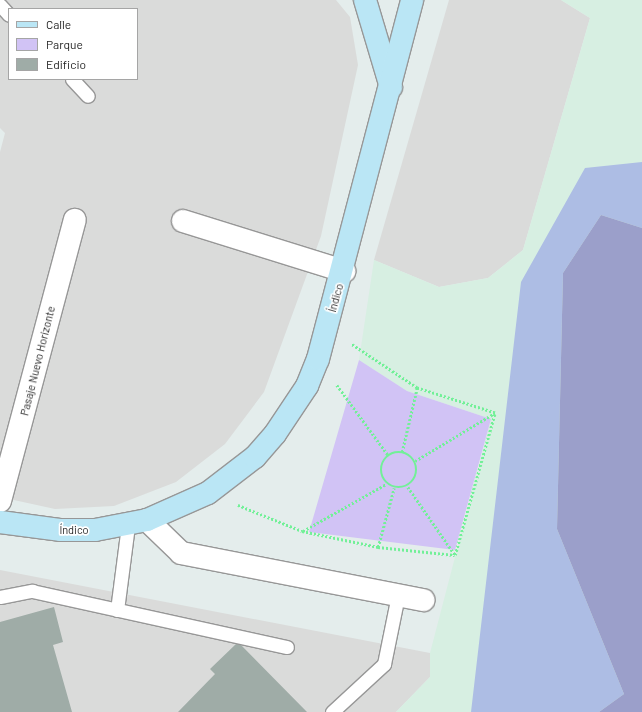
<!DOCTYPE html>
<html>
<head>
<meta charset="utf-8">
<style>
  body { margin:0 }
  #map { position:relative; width:642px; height:712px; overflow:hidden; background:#e4edec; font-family:Barlow,sans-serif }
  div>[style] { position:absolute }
  .residential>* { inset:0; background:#dadbda }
  .military>* { inset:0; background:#d7efe2 }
  .grass>* { inset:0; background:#adbde4 }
  .forest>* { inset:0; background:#9b9fca }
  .park>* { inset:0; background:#d1c3f5 }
  .building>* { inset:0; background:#9faca7 }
  .path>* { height:2.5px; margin-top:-1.25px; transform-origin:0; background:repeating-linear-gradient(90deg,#72f098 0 2px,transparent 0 4px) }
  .path>.ring { margin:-1.25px; padding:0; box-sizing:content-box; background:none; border:2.5px solid #72f098; border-radius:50% }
  .roads { filter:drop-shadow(1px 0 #979797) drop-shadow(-1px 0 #979797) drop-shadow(0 1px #979797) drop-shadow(0 -1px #979797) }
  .lane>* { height:13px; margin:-6.5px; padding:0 6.5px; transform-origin:6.5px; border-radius:6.5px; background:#fff }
  .street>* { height:22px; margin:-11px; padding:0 11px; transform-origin:11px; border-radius:11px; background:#fff }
  .secondary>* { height:22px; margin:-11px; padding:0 11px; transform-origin:11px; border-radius:11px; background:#bae6f5 }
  span { translate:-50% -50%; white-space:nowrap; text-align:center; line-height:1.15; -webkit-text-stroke:3.5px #fff; paint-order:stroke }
  .street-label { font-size:11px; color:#1d1d1d }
  .legend { position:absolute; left:8px; top:8px; width:130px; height:72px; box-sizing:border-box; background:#fff; border:1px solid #a5a5a5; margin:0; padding:5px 7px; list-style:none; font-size:12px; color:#1d1d1d }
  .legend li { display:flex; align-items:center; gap:8px; height:20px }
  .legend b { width:20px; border:1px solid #a5a5a5 }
</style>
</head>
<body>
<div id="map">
  <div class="residential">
    <i style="clip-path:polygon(evenodd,0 0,336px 0,350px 17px,358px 65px,321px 236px,264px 392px,225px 444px,176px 482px,114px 506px,55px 509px,0 497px,0 152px,5px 133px,0 128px,0 0,9px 9px,137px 9px,137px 79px,9px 79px,9px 9px)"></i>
    <i style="clip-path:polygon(449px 0,561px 0,590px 18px,523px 250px,488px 278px,439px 287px,374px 260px)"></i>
    <i style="clip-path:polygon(0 570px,430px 653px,430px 677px,396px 712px,0 712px)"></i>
  </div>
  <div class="military">
    <i style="clip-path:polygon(561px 0,642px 0,642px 712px,396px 712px,430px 677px,430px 653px,491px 419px,407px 391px,359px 360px,374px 260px,439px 287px,488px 278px,523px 250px,590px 18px)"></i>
  </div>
  <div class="grass">
    <i style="clip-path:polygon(642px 162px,642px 228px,601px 215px,563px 273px,557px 529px,624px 694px,599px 712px,471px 712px,521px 282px,585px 168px)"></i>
  </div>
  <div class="forest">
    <i style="clip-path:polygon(601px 215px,642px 228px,642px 712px,599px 712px,624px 694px,557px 529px,563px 273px)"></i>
  </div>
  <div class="park">
    <i style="clip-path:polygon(359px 360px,407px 391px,491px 419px,455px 550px,309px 532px)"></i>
  </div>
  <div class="building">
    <i style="clip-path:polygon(54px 607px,63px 642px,53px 645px,72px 712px,0 712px,0 622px)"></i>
    <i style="clip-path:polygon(236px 644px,241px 645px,307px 712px,178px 712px,215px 674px,210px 669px)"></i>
  </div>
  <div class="path">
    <i style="left:337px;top:385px;width:87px;rotate:53.9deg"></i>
    <i class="ring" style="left:381px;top:452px;width:33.5px;height:33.5px"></i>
    <i style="left:402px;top:452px;width:66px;rotate:-76.8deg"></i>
    <i style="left:415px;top:461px;width:93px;rotate:-31deg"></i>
    <i style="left:408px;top:487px;width:83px;rotate:55.3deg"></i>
    <i style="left:238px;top:505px;width:69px;rotate:22.1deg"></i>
    <i style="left:302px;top:531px;width:78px;rotate:11.9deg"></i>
    <i style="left:378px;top:547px;width:77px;rotate:5.9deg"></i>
    <i style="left:455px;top:555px;width:148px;rotate:-74.3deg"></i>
    <i style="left:495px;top:413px;width:82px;rotate:-162.2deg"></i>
    <i style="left:417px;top:388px;width:79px;rotate:-146.3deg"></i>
    <i style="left:303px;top:531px;width:95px;rotate:-29.5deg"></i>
    <i style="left:378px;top:547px;width:61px;rotate:-74.8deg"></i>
  </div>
  <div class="roads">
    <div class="lane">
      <i style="left:0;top:5px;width:13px;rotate:48deg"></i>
      <i style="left:72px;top:79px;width:23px;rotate:47deg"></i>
      <i style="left:0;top:597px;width:33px;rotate:-11deg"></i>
      <i style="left:32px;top:591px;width:261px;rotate:12.4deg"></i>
      <i style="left:117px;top:610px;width:86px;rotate:-82.6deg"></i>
      <i style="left:332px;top:712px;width:71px;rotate:-42.7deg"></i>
      <i style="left:384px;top:664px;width:70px;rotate:-78.5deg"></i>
    </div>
    <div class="street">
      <i style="left:183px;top:221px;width:169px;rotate:17.3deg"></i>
      <i style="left:0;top:501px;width:291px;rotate:-75.1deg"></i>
      <i style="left:147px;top:520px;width:47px;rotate:44.1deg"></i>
      <i style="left:181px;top:553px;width:247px;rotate:11deg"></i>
    </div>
    <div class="secondary">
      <i style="left:365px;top:0;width:91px;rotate:73.4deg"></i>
      <i style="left:0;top:522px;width:62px;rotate:7.5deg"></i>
      <i style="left:61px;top:530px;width:34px"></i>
      <i style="left:95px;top:530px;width:53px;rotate:-10.9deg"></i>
      <i style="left:147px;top:520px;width:67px;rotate:-23.9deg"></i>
      <i style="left:208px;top:493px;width:59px;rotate:-37.5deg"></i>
      <i style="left:255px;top:457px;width:30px;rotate:-49deg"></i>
      <i style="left:275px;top:434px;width:58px;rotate:-56.3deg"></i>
      <i style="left:307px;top:386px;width:29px;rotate:-68deg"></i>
      <i style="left:318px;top:359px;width:371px;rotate:-75.3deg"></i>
    </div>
  </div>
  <div class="street-label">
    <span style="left:336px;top:298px;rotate:-74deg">Índico</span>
    <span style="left:38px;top:361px;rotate:-76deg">Pasaje Nuevo Horizonte</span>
    <span style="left:74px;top:530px">Índico</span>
  </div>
  <ul class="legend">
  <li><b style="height:5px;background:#bae6f5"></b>Calle</li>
  <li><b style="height:11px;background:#d1c3f5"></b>Parque</li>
  <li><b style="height:11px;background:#9faca7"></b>Edificio</li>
  </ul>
</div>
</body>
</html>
